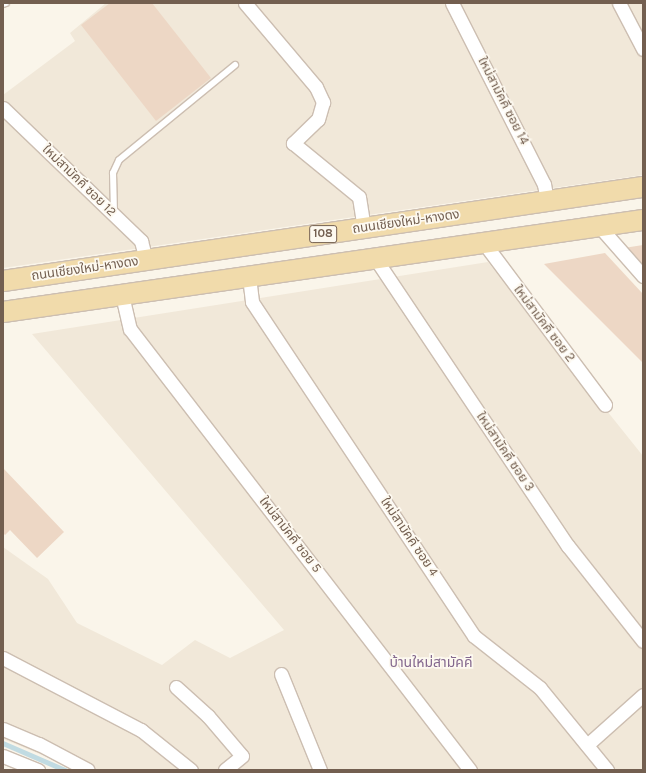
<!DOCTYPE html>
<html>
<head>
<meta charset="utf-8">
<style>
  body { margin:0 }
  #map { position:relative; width:646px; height:773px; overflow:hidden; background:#faf5ea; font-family:Karla,"Noto Sans Thai",sans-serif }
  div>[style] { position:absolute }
  .residential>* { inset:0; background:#f1e8d9 }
  .stream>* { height:4.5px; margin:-2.25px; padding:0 2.25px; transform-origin:2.25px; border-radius:2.25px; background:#c1dbe2 }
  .building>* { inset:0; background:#edd7c5 }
  .roads { filter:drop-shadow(1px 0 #ccbeb1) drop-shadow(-1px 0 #ccbeb1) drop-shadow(0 1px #ccbeb1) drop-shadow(0 -1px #ccbeb1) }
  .service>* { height:6px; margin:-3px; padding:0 3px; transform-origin:3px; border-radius:3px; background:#fff }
  .minor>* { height:13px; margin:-6.5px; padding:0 6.5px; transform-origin:6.5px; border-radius:6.5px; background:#fff }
  .primary>* { height:20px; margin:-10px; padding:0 10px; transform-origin:10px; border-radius:10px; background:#f1dbab }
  span { translate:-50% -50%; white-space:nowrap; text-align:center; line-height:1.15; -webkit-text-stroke:3.5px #fdf9f0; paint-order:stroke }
  .shield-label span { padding:1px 3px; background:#fdf9f0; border:1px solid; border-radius:3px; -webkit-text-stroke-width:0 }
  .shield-label { font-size:12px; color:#735f50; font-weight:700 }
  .street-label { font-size:13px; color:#735f50 }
  .neighbourhood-label { font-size:14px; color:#84688e }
  .frame { position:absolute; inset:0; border:4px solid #735f50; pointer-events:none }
</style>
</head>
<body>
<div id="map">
  <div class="residential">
    <i style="clip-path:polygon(106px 3px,643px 3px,643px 175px,3px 268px,3px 95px,75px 41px,70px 33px)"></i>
    <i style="clip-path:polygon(488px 262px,643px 456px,643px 770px,79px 770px,3px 739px,3px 547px,48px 579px,77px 623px,162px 665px,195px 640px,230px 658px,284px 630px,32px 334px)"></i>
  </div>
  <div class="stream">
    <i style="left:3px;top:743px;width:68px;rotate:23.5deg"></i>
  </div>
  <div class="building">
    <i style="clip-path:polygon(110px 3px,152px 3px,211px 78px,156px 121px,81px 25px)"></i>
    <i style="clip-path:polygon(643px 245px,643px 269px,624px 248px)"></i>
    <i style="clip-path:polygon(605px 253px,643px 294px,643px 363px,544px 264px)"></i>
    <i style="clip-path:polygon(3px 468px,64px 532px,37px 558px,10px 530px,5px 535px,3px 533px)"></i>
  </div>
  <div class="roads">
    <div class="service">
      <i style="left:3px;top:4px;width:3px;rotate:-18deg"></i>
      <i style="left:114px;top:213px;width:40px;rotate:-91.4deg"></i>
      <i style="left:113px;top:173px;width:14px;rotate:-65deg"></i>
      <i style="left:119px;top:160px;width:150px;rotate:-39.3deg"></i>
    </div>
    <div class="minor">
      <i style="left:245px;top:3px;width:110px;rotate:49.8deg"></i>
      <i style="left:316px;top:87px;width:17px;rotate:65deg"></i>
      <i style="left:323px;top:102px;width:18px;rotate:106deg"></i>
      <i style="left:318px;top:119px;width:35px;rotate:136deg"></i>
      <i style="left:293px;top:143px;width:85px;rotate:39.3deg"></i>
      <i style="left:359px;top:197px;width:31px;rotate:81deg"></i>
      <i style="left:452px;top:3px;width:203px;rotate:63.1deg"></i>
      <i style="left:544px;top:184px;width:17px;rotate:80deg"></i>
      <i style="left:619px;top:3px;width:52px;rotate:62.4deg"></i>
      <i style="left:3px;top:108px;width:192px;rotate:43.9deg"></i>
      <i style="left:141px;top:241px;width:20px;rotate:75deg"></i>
      <i style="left:599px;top:226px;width:67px;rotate:48.7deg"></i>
      <i style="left:484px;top:243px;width:202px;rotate:53.2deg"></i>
      <i style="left:375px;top:258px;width:347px;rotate:56.2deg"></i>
      <i style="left:568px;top:546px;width:121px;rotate:51.7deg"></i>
      <i style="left:249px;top:277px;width:25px;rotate:83deg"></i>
      <i style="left:252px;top:302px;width:401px;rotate:56.4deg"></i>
      <i style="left:474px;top:636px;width:84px;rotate:38.2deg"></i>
      <i style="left:540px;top:688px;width:106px;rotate:50.7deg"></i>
      <i style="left:122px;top:295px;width:35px;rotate:77deg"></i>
      <i style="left:130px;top:329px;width:557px;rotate:52.37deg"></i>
      <i style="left:3px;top:658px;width:156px;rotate:27.6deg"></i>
      <i style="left:141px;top:730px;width:64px;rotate:38.7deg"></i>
      <i style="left:281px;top:674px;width:104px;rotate:67.9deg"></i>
      <i style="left:176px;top:687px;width:43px;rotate:42.2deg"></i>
      <i style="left:208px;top:716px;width:52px;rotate:49.6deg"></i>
      <i style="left:242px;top:756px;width:22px;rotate:141deg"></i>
      <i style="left:3px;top:729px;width:39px;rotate:23deg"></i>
      <i style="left:39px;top:744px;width:55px;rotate:28deg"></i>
      <i style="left:587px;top:745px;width:75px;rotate:-41.8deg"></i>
      <i style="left:3px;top:756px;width:38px;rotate:22deg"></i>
    </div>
    <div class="primary">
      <i style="left:3px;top:281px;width:647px;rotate:-8.36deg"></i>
      <i style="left:3px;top:312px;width:647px;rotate:-8.18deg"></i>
    </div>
  </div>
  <div class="shield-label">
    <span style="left:323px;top:234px">108</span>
  </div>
  <div class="street-label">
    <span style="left:503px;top:101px;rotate:63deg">ใหม่สามัคคี ซอย 14</span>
    <span style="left:79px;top:181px;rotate:44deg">ใหม่สามัคคี ซอย 12</span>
    <span style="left:406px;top:222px;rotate:-8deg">ถนนเชียงใหม่-หางดง</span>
    <span style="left:85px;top:269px;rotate:-8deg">ถนนเชียงใหม่-หางดง</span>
    <span style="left:544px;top:324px;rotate:53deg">ใหม่สามัคคี ซอย 2</span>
    <span style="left:505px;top:452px;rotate:56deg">ใหม่สามัคคี ซอย 3</span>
    <span style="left:290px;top:535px;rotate:52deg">ใหม่สามัคคี ซอย 5</span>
    <span style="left:409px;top:537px;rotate:56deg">ใหม่สามัคคี ซอย 4</span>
  </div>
  <div class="neighbourhood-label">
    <span style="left:431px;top:663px">บ้านใหม่สามัคคี</span>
  </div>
  <div class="frame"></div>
</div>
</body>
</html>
